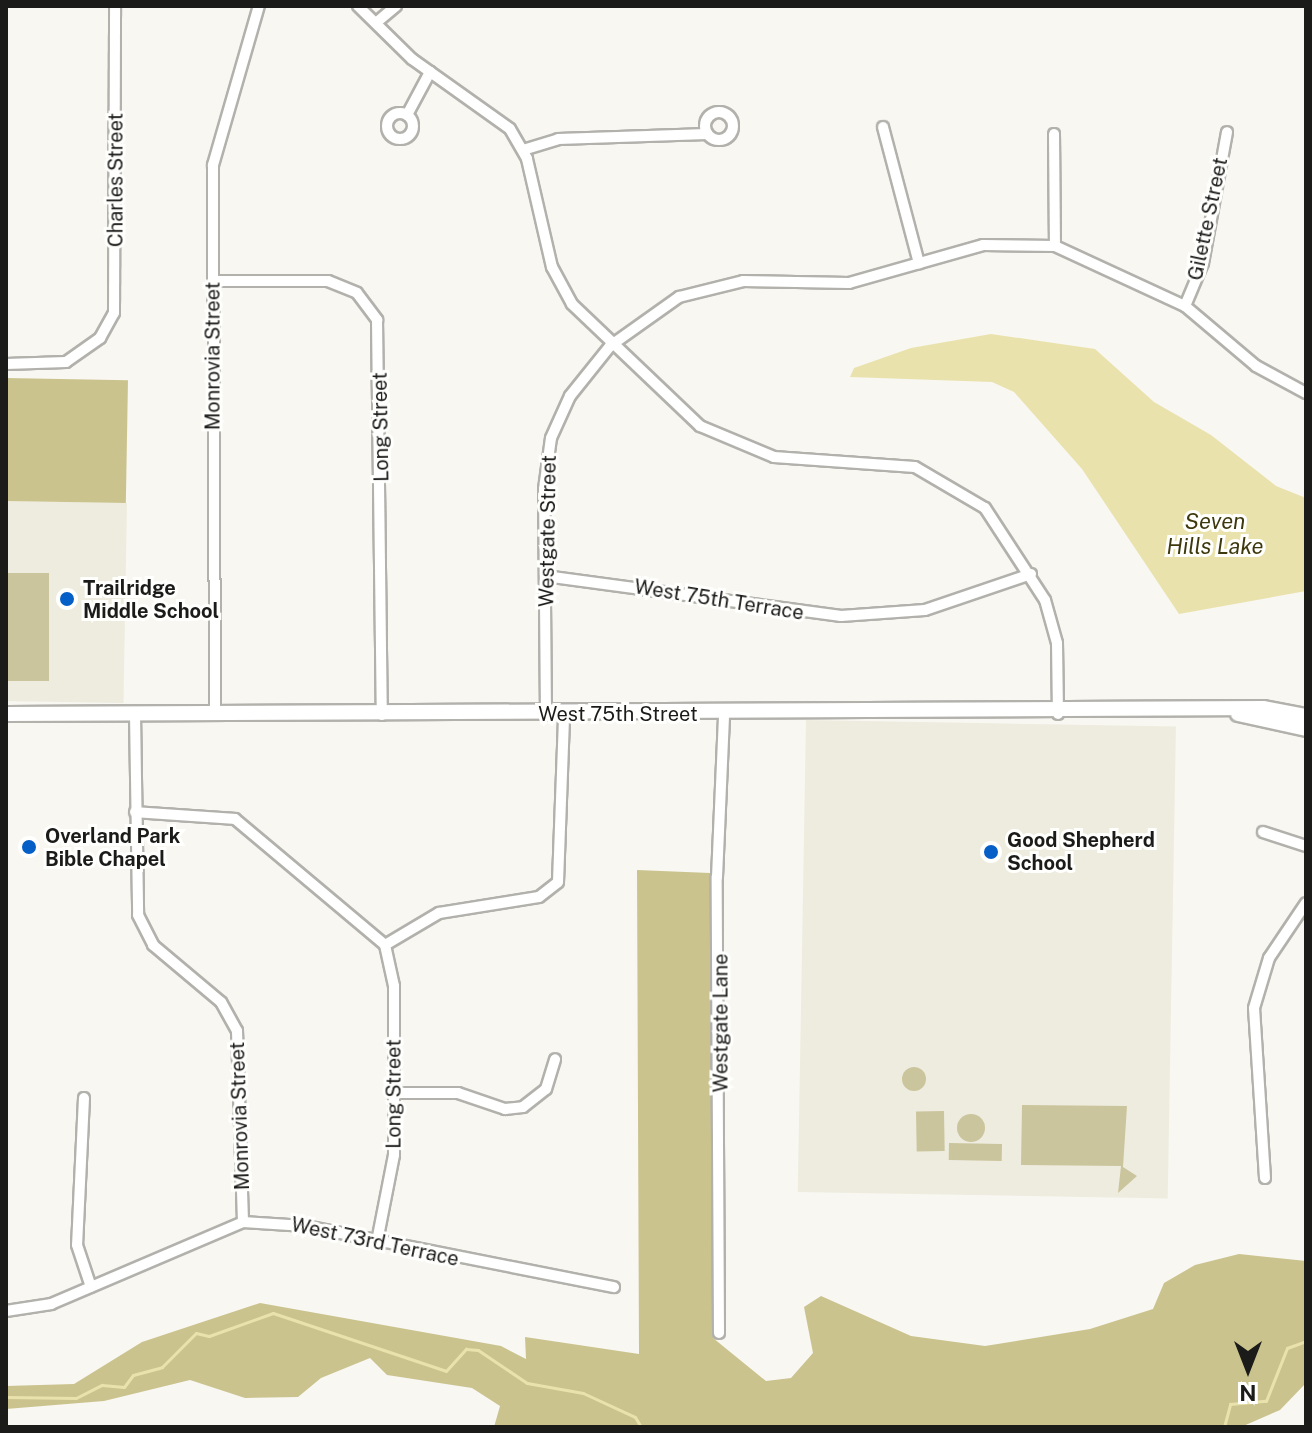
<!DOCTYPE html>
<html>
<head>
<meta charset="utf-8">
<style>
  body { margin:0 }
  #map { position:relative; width:1312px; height:1433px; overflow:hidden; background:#f8f7f2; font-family:"Public Sans",sans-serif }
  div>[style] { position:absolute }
  .built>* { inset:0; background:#eeecdf; transform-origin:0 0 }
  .green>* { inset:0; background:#cbc59d; transform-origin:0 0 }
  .round { border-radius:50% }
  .forest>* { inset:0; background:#cbc38e; transform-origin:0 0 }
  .water>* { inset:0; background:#eae2ac }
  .stream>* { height:3px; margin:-1.5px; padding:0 1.5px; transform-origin:1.5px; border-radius:1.5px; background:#eae2ac }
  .roads { filter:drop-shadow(2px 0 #b2b1ac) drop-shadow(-2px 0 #b2b1ac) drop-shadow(0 2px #b2b1ac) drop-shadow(0 -2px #b2b1ac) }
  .minor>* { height:10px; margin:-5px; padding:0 5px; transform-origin:5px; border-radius:5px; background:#fff }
  .minor>.ring { margin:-5px; padding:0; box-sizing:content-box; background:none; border:10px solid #fff; border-radius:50% }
  .secondary>* { height:14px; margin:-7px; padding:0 7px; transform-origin:7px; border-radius:7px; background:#fff }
  .dots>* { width:22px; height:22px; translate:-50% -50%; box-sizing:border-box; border:4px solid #fffffe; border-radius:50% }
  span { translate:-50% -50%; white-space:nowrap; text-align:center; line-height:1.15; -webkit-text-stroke:6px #fffffe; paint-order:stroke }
  .street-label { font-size:20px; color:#1b1b19 }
  .poi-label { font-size:20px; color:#1b1b19; font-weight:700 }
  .left { translate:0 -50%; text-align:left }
  .water-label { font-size:22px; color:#3e380e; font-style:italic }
  .frame { position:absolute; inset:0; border:8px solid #1b1b19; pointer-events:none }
  .north { position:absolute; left:1208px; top:1329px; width:80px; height:80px; -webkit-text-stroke:6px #fffffe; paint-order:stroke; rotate:180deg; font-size:22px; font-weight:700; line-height:32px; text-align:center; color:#1b1b19 }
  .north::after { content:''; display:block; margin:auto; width:28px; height:36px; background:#1b1b19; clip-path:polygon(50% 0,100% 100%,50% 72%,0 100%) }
</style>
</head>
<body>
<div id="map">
  <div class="built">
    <i style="left:6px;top:501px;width:121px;height:200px;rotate:1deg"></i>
    <i style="left:806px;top:720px;width:370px;height:472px;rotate:1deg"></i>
  </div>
  <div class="green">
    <i style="left:6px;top:573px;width:43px;height:108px"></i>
    <i class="round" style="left:902px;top:1067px;width:24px;height:24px"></i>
    <i style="clip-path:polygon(1022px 1105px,1127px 1106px,1123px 1167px,1137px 1176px,1118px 1193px,1121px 1166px,1021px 1165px)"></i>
    <i style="left:944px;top:1111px;width:40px;height:28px;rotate:89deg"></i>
    <i class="round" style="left:957px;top:1114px;width:28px;height:28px"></i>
    <i style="left:949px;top:1143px;width:53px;height:17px;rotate:1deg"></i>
  </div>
  <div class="forest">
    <i style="left:6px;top:378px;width:122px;height:123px;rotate:1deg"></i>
    <i style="clip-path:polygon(637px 870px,710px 873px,713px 1338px,766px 1381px,791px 1378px,813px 1353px,804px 1307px,821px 1296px,911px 1336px,985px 1346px,1090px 1329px,1153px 1309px,1164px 1283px,1195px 1265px,1239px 1254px,1306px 1261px,1306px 1383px,1280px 1410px,1241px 1427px,494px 1427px,500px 1406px,472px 1388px,387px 1375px,370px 1358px,321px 1378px,298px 1397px,245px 1398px,190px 1380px,104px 1401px,6px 1409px,6px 1386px,74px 1384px,142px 1342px,260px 1303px,501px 1346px,526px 1359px,525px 1337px,639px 1354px)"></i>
  </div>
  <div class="water">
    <i style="clip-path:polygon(991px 334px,1095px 349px,1154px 402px,1211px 435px,1276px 486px,1306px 498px,1306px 591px,1179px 614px,1082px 469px,1014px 392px,992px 382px,850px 377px,854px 368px,911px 348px)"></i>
  </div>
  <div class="stream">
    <i style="left:6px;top:1397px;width:70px;rotate:0.8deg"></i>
    <i style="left:76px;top:1398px;width:29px;rotate:-27deg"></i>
    <i style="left:102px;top:1385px;width:22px;rotate:5deg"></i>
    <i style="left:124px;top:1387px;width:15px;rotate:-53deg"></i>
    <i style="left:133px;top:1375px;width:30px;rotate:-15deg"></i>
    <i style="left:162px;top:1367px;width:48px;rotate:-45deg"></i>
    <i style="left:196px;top:1333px;width:13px;rotate:13deg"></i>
    <i style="left:209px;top:1336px;width:68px;rotate:-19.8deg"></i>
    <i style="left:273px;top:1313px;width:182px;rotate:18.5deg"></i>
    <i style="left:446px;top:1371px;width:30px;rotate:-48deg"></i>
    <i style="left:466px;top:1349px;width:12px;rotate:5deg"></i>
    <i style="left:478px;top:1350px;width:59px;rotate:34deg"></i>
    <i style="left:527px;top:1383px;width:57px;rotate:10.1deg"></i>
    <i style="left:583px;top:1393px;width:57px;rotate:24.8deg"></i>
    <i style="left:635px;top:1417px;width:12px;rotate:59deg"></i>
    <i style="left:1224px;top:1427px;width:24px;rotate:-75deg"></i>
    <i style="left:1230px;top:1404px;width:36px;rotate:-5deg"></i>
    <i style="left:1266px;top:1401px;width:57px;rotate:-68.4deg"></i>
    <i style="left:1287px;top:1348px;width:20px;rotate:-20deg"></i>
  </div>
  <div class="roads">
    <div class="minor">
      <i style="left:358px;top:6px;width:76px;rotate:44.5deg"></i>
      <i style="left:412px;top:59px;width:120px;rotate:35.5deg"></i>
      <i style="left:510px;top:129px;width:34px;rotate:60deg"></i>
      <i style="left:527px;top:159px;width:111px;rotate:77deg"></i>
      <i style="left:552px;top:267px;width:42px;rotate:61.6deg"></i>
      <i style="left:572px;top:304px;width:177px;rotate:43.6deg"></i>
      <i style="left:700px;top:426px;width:80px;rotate:22.7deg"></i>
      <i style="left:774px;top:457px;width:141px;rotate:4.1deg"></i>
      <i style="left:915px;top:467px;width:81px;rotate:30.4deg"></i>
      <i style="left:985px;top:508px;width:110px;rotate:56.9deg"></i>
      <i style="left:1045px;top:600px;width:45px;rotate:74.4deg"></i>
      <i style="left:1057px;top:643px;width:71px;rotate:89.2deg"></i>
      <i style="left:377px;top:22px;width:25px;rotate:-40deg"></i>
      <i class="ring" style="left:705px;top:112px;width:18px;height:18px"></i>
      <i class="ring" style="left:387px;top:113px;width:16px;height:16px"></i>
      <i style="left:407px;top:115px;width:49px;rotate:-61.9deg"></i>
      <i style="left:883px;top:127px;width:141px;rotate:75.2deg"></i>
      <i style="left:1054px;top:134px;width:112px;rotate:89.5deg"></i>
      <i style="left:523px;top:150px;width:37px;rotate:-17deg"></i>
      <i style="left:558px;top:139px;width:149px;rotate:-1.9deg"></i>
      <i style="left:213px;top:281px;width:115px"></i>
      <i style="left:328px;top:281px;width:31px;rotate:22deg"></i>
      <i style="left:357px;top:293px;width:34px;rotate:53deg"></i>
      <i style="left:377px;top:320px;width:395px;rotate:89.3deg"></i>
      <i style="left:1185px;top:306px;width:47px;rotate:-67.3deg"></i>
      <i style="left:1203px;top:263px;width:133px;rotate:-79.6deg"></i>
      <i style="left:6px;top:364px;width:60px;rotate:-1.9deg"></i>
      <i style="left:66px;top:362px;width:42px;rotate:-35.2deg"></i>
      <i style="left:100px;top:338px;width:29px;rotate:-61deg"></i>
      <i style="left:114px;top:313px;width:307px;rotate:-89.8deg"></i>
      <i style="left:545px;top:576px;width:299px;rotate:7.7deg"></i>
      <i style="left:841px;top:616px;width:84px;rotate:-4.1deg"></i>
      <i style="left:925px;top:610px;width:112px;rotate:-18.8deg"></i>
      <i style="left:135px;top:714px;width:201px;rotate:89.1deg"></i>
      <i style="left:138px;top:915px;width:34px;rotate:63deg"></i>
      <i style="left:153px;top:945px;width:89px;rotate:40deg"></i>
      <i style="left:221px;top:1002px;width:33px;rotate:61deg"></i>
      <i style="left:237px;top:1031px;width:191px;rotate:88.2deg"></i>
      <i style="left:215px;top:714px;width:549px;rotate:-90.21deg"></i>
      <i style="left:213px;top:165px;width:166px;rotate:-73.9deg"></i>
      <i style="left:546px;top:715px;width:226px;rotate:-90.5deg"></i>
      <i style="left:544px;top:489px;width:51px;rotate:-82.2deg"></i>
      <i style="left:551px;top:438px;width:46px;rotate:-65.7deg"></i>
      <i style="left:570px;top:396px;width:64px;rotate:-51.3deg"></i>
      <i style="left:610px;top:346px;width:85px;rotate:-35.4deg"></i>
      <i style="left:679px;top:297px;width:66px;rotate:-14deg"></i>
      <i style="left:743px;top:281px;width:106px;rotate:1.1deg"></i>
      <i style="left:849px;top:283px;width:139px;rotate:-15.8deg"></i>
      <i style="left:983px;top:245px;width:72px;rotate:0.8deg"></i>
      <i style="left:1055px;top:246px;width:143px;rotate:24.8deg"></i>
      <i style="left:1185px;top:306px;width:93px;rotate:40.2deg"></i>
      <i style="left:1256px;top:366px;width:57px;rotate:28.4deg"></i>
      <i style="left:135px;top:812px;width:100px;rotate:4deg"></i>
      <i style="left:235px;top:819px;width:196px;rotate:40deg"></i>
      <i style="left:385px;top:945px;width:42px;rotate:77.6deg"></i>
      <i style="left:394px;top:986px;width:169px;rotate:90deg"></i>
      <i style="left:394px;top:1155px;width:89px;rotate:101.1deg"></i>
      <i style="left:1263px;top:832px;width:45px;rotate:18deg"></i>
      <i style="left:385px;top:945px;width:63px;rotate:-30.7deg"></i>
      <i style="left:439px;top:913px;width:101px;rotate:-9.1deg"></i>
      <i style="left:539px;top:897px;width:24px;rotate:-38deg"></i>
      <i style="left:558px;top:882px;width:167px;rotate:-87.9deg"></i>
      <i style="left:394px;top:1093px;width:64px"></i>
      <i style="left:458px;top:1093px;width:50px;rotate:18.8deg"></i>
      <i style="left:505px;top:1109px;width:18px;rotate:-6deg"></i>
      <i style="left:523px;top:1107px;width:29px;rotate:-38deg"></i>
      <i style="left:546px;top:1089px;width:31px;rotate:-73deg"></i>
      <i style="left:84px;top:1098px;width:147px;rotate:92.7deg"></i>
      <i style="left:77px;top:1245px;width:44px;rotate:71.6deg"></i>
      <i style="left:1265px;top:1178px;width:170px;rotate:-93.7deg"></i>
      <i style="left:1254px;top:1008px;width:52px;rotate:-73.3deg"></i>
      <i style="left:1269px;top:958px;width:66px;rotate:-56.1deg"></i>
      <i style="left:6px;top:1311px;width:46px;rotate:-8.8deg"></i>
      <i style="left:51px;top:1304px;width:209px;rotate:-23.1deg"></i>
      <i style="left:243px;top:1222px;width:62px;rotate:3.7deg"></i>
      <i style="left:305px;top:1226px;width:315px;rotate:11.2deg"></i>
      <i style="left:719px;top:1333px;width:456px;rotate:-90.3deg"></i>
      <i style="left:717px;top:877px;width:163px;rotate:-87.5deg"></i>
    </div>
    <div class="secondary">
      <i style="left:6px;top:714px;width:1257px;rotate:-0.27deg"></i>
      <i style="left:1263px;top:708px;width:44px;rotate:10.5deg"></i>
      <i style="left:1238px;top:714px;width:70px;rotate:12.4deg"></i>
    </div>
  </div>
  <div class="dots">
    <i style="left:67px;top:599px;background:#065ec7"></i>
    <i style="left:29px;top:847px;background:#065ec7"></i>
    <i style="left:991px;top:852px;background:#065ec7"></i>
  </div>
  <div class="street-label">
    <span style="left:116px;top:180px;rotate:-90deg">Charles Street</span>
    <span style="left:1208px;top:219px;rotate:-78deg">Gilette Street</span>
    <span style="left:213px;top:356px;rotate:-90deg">Monrovia Street</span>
    <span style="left:381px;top:427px;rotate:-91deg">Long Street</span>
    <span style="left:548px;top:531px;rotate:-89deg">Westgate Street</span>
    <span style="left:719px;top:600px;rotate:9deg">West 75th Terrace</span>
    <span style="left:618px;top:714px">West 75th Street</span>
    <span style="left:721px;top:1023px;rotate:-90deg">Westgate Lane</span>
    <span style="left:394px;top:1094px;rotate:-90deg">Long Street</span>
    <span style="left:240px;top:1116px;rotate:-92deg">Monrovia Street</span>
    <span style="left:375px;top:1242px;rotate:12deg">West 73rd Terrace</span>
  </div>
  <div class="poi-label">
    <span class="left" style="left:83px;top:600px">Trailridge<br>Middle School</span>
    <span class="left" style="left:45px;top:848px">Overland Park<br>Bible Chapel</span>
    <span class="left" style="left:1007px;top:852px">Good Shepherd<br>School</span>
  </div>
  <div class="water-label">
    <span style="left:1215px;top:534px">Seven<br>Hills Lake</span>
  </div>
  <div class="frame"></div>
  <div class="north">N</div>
</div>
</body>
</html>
